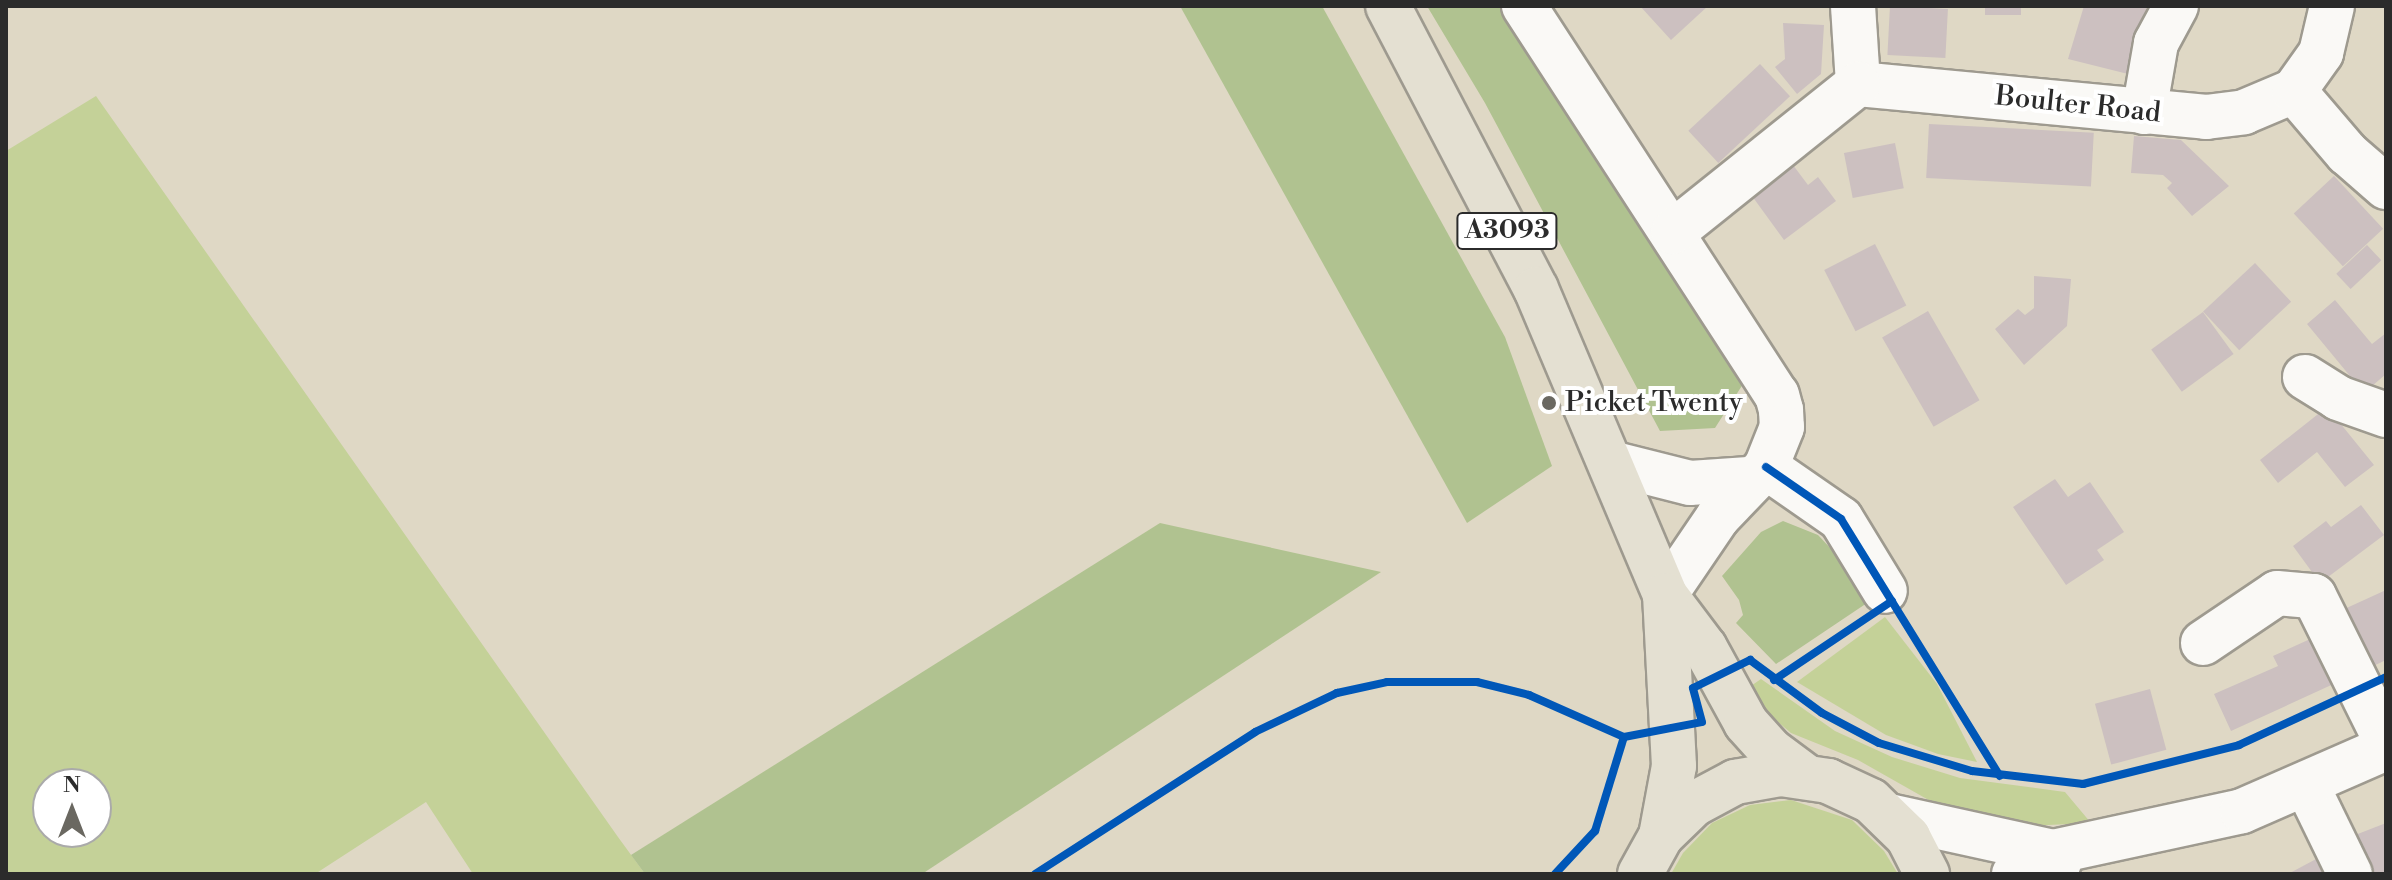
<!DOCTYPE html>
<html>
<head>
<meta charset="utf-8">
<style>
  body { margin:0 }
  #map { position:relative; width:2392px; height:880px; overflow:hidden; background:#dfd8c5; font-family:"Libre Bodoni",serif }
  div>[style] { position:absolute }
  .green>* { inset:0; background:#c4d198 }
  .forest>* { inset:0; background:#b0c290 }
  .building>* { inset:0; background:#ccc0c0; transform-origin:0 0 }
  .roads { filter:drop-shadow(2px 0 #9e9a8f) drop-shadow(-2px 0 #9e9a8f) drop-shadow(0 2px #9e9a8f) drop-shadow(0 -2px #9e9a8f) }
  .minor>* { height:44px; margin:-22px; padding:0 22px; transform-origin:22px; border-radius:22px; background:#faf9f6 }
  .major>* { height:44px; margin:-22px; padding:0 22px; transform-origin:22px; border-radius:22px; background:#e4e0d2 }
  .cycleway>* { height:8px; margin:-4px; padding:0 4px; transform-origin:4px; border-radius:4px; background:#0057b8 }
  .dots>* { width:22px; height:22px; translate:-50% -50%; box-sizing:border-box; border:4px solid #fff; border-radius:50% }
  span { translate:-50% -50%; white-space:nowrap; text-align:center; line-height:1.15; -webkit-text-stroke:8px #fff; paint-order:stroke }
  .shield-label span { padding:2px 6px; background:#fff; border:2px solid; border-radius:6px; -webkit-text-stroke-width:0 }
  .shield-label { font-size:26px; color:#2b2b2b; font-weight:700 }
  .street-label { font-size:28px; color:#2b2b2b }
  .poi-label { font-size:28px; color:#2b2b2b }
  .left { translate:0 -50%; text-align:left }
  .frame { position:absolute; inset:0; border:8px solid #2b2b2b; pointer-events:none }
  .north { position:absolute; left:32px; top:768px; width:80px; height:80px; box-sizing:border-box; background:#fff; border:2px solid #aaa; border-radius:50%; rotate:0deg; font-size:22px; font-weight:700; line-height:32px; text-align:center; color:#2b2b2b }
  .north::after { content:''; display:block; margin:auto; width:28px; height:36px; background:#6a6861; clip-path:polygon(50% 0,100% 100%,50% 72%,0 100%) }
</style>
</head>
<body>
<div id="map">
  <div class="green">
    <i style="clip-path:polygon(evenodd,96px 96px,618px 837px,645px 874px,473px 874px,426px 802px,315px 874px,6px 874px,6px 151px,96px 96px,48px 784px,96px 784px,96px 832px,48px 832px,48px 784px)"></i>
    <i style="clip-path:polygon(1885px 617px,1937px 684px,1977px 762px,1938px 754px,1886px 735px,1797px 682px)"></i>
    <i style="clip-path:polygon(1761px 679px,1835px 731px,1892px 757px,1960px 778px,2065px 792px,2091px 823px,2024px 826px,1948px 811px,1858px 760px,1791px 733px,1764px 710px,1748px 688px)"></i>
    <i style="clip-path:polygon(1791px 800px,1852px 820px,1884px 851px,1898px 874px,1671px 874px,1683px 853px,1712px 823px,1750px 805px)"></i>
  </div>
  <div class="forest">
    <i style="clip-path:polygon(1180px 6px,1322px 6px,1505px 337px,1552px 466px,1467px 523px)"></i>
    <i style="clip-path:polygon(1427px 6px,1511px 6px,1666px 249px,1743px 384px,1715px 428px,1660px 431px,1485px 103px)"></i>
    <i style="clip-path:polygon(1783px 521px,1818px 535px,1849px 568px,1867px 603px,1776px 664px,1736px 623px,1743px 615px,1739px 600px,1722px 576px,1761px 532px)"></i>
    <i style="clip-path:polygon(1160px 523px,1381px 572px,922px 874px,645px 874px,631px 855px)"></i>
  </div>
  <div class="building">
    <i style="clip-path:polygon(1640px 6px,1708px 6px,1671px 40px)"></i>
    <i style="left:1890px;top:6px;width:58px;height:49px;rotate:3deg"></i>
    <i style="left:1985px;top:6px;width:36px;height:9px"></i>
    <i style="clip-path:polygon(2084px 6px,2147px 6px,2128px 74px,2068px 59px)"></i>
    <i style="clip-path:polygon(1783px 23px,1824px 25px,1821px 74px,1797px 94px,1775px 67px,1785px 59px)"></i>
    <i style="left:1760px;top:64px;width:44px;height:98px;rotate:47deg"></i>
    <i style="left:1929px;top:124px;width:165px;height:54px;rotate:3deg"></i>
    <i style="clip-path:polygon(2134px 136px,2181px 140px,2229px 186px,2192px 216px,2167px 188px,2172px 183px,2163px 175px,2131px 173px)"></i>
    <i style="left:1895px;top:143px;width:46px;height:52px;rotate:79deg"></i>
    <i style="clip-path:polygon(1793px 165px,1808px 185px,1818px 177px,1836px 201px,1784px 240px,1752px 196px)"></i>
    <i style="left:2334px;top:176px;width:72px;height:55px;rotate:47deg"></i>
    <i style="left:1875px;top:244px;width:69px;height:57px;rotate:63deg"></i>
    <i style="left:2367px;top:245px;width:21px;height:42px;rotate:47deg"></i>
    <i style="left:2255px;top:263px;width:53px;height:71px;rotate:47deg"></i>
    <i style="clip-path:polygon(2034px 276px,2071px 279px,2067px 326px,2024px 365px,1995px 329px,2018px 309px,2025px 315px,2034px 308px)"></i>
    <i style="clip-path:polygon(2335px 300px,2372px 344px,2386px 333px,2386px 374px,2364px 393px,2307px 324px)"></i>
    <i style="left:1928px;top:311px;width:103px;height:53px;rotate:60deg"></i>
    <i style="left:2203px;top:312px;width:52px;height:64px;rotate:54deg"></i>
    <i style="clip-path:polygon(2327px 407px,2374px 465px,2345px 487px,2317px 452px,2278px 483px,2260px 460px)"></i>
    <i style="clip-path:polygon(2055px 479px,2068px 497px,2090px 482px,2124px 532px,2097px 550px,2104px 560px,2066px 585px,2013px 507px)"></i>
    <i style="clip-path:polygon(2361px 505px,2384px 535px,2320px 583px,2293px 546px,2326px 521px,2331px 527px)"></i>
    <i style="clip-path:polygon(2386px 590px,2386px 660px,2367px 669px,2340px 611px)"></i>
    <i style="clip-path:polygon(2330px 630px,2351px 676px,2231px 731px,2214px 694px,2278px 666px,2273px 656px)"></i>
    <i style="left:2150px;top:689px;width:63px;height:57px;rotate:75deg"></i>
    <i style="clip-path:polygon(2386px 823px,2386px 874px,2364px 874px,2350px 837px)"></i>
    <i style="clip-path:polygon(2333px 850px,2346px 874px,2288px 874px)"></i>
  </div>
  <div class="roads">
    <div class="minor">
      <i style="left:1524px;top:6px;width:464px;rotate:57deg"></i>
      <i style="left:1777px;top:395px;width:16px;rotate:75deg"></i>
      <i style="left:1781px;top:410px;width:17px;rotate:87deg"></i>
      <i style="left:1782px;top:427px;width:43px;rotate:111.8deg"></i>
      <i style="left:1766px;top:467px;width:69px;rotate:133.8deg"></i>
      <i style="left:1718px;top:517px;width:94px;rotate:124.2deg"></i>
      <i style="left:1853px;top:6px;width:78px;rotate:86.3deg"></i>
      <i style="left:1858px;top:84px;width:350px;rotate:5.4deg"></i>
      <i style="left:2206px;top:117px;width:38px;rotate:-7deg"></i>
      <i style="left:2244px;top:112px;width:54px;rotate:-22.8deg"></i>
      <i style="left:2294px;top:91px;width:82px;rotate:49.5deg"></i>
      <i style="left:2347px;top:153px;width:52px;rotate:41.1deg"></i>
      <i style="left:2294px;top:91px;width:47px;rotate:-54.6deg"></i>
      <i style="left:2321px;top:53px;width:48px;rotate:-76.8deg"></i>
      <i style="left:2144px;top:112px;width:70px;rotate:-80.1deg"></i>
      <i style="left:2156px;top:43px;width:42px;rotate:-61.6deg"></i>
      <i style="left:1673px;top:232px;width:237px;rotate:-38.7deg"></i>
      <i style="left:2305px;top:377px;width:39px;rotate:32deg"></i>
      <i style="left:2338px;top:398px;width:51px;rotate:19.5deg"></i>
      <i style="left:1611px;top:463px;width:81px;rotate:14.2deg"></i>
      <i style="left:1690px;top:483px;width:59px;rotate:-3.9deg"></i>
      <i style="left:1766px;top:467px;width:91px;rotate:34.7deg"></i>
      <i style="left:1841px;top:519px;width:84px;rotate:58.6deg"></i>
      <i style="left:2203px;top:643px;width:89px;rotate:-34deg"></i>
      <i style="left:2277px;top:593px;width:37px;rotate:5deg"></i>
      <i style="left:2314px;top:596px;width:162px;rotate:63.6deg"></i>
      <i style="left:2307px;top:786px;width:98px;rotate:64deg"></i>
      <i style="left:1889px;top:816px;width:168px;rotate:12.4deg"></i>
      <i style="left:2053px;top:852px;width:12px;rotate:59deg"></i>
      <i style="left:2014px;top:874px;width:45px;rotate:-29.4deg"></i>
      <i style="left:2053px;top:852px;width:193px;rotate:-12.2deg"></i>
      <i style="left:2242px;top:811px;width:157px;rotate:-23.6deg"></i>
    </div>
    <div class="major">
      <i style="left:1388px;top:6px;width:319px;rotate:62.4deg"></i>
      <i style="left:1536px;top:289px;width:332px;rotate:67.1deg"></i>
      <i style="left:1665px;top:595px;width:66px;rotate:53deg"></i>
      <i style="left:1705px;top:648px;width:85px;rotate:61.3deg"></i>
      <i style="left:1746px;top:723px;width:36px;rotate:48deg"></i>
      <i style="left:1770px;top:750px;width:44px;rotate:36.6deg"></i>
      <i style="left:1661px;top:836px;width:71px;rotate:-79.5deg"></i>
      <i style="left:1674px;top:766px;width:171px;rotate:-93deg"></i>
      <i style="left:1640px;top:874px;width:43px;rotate:-61.1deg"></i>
      <i style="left:1661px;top:836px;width:46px;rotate:-44.1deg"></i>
      <i style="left:1694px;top:804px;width:47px;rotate:-28.2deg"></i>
      <i style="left:1735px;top:782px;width:47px;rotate:-9.9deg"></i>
      <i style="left:1781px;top:774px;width:48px;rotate:8.5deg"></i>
      <i style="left:1828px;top:781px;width:47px;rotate:24.9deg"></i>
      <i style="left:1871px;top:801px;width:52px;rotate:44.2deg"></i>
      <i style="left:1908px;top:837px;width:42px;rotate:62.8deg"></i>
    </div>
  </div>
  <div class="cycleway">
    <i style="left:1766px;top:467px;width:91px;rotate:34.7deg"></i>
    <i style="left:1841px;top:519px;width:302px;rotate:58.3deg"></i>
    <i style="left:1774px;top:680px;width:142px;rotate:-33.8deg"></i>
    <i style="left:1035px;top:874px;width:262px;rotate:-32.8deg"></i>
    <i style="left:1255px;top:732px;width:91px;rotate:-25.4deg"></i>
    <i style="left:1337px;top:693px;width:51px;rotate:-12.4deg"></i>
    <i style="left:1387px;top:682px;width:90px"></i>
    <i style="left:1477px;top:682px;width:54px;rotate:14deg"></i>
    <i style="left:1529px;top:695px;width:104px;rotate:23.9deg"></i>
    <i style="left:1624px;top:737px;width:79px;rotate:-10.9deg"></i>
    <i style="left:1702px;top:722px;width:35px;rotate:-105deg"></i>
    <i style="left:1693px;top:688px;width:64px;rotate:-26.2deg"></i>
    <i style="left:1750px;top:660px;width:89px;rotate:36.4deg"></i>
    <i style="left:1822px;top:713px;width:64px;rotate:27.8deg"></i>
    <i style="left:1879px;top:743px;width:97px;rotate:16.8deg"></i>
    <i style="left:1972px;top:771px;width:112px;rotate:6.7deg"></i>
    <i style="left:2083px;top:784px;width:161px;rotate:-14deg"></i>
    <i style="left:2239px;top:745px;width:162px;rotate:-24.8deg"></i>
    <i style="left:1555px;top:874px;width:59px;rotate:-47.1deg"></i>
    <i style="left:1595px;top:831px;width:98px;rotate:-72.9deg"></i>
  </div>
  <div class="dots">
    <i style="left:1549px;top:403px;background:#6a6861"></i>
  </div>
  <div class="shield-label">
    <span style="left:1507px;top:231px">A3093</span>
  </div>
  <div class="street-label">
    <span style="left:2078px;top:105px;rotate:6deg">Boulter Road</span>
  </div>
  <div class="poi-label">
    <span class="left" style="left:1565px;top:403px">Picket Twenty</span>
  </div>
  <div class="frame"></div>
  <div class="north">N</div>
</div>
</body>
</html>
